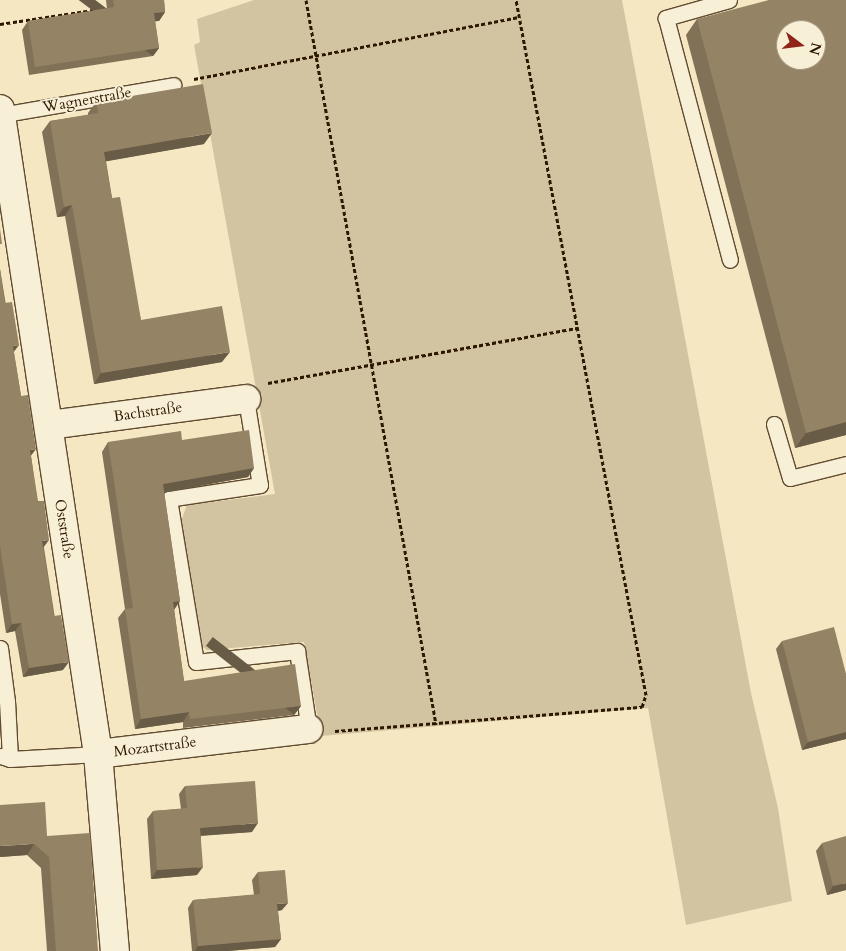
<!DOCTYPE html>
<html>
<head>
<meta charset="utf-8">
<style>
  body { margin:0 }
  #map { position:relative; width:846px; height:951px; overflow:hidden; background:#f5e7c2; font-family:Cardo,serif }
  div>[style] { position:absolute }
  .green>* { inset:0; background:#d3c4a1 }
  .path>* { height:3px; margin-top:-1.5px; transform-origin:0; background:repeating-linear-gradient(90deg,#2e1701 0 4px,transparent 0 6.5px) }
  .roads { filter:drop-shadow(1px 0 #604b31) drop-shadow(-1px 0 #604b31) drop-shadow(0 1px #604b31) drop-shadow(0 -1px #604b31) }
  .service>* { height:15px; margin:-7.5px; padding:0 7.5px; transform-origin:7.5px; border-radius:7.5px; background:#f8efd7 }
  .minor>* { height:28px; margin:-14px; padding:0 14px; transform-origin:14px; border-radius:14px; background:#f8efd7 }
  .wall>* { inset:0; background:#807157 }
  .shaded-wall>* { inset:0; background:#685c47; transform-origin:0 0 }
  .building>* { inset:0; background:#958365 }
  span { translate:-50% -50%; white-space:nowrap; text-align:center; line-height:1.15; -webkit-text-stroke:4px #f8efd7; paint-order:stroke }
  .street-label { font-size:15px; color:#2e1701 }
  .north { position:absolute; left:776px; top:20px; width:50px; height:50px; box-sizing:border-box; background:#f8efd7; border:1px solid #a79981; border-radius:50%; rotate:105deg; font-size:14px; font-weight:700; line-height:20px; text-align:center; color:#2e1701 }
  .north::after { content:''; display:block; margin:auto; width:18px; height:22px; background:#8f2418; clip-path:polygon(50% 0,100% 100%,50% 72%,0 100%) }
</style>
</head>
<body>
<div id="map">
  <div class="green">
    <i style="clip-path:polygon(254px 0,622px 0,751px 693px,778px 808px,792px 901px,686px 925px,648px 708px,321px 736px,304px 642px,207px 650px,199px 644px,181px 521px,187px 505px,275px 494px,194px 45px,200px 42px,197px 19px)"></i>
  </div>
  <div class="path">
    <i style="left:306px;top:0;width:736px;rotate:79.82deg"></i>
    <i style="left:0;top:24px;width:101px;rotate:-8.5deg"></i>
    <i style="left:194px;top:79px;width:332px;rotate:-10.8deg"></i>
    <i style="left:268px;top:383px;width:315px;rotate:-10.1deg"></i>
    <i style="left:335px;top:731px;width:308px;rotate:-4.5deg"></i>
    <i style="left:642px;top:707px;width:13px;rotate:-72deg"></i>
    <i style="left:646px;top:695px;width:707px;rotate:-100.59deg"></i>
  </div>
  <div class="roads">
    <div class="service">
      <i style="left:729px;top:0;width:66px;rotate:164.1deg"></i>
      <i style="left:666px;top:18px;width:250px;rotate:75.2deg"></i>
      <i style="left:0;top:115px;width:176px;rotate:-9.8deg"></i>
      <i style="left:246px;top:399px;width:87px;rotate:80.8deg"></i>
      <i style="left:260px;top:485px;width:92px;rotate:171.3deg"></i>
      <i style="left:169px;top:499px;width:165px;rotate:80.6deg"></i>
      <i style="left:196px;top:662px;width:102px;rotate:-6.2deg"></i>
      <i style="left:297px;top:651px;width:79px;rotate:81.3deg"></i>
      <i style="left:774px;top:424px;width:56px;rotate:73.5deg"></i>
      <i style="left:790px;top:478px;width:58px;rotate:-14deg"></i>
      <i style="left:0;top:648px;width:53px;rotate:82.5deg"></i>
      <i style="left:7px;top:701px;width:58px;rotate:87deg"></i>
      <i style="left:1px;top:756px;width:9px;rotate:18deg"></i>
      <i style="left:10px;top:759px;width:88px;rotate:-3.3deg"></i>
    </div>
    <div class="minor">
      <i style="left:0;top:109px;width:652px;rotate:81.36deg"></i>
      <i style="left:98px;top:754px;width:198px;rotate:85.1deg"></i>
      <i style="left:49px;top:425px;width:199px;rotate:-7.5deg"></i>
      <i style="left:98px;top:754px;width:212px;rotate:-6.8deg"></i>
    </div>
  </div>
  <div class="wall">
    <i style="clip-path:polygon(106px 0,164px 0,165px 12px,159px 21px,155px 21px,159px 48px,153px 56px,29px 75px,22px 30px,28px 21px,107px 9px)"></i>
    <i style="clip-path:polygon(846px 0,846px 435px,795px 448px,686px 35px,697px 19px)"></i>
    <i style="clip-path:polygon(96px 102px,204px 144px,106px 161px,112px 198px,141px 320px,222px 362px,94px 384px,65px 216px,57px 217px,42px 132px,50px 121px,88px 115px,88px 113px)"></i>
    <i style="clip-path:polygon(0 269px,31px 456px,44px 548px,63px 670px,23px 677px,15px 631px,6px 633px,0 594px)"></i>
    <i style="clip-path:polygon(182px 440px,254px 468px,248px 477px,164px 492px,180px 601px,174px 609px,184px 681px,301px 706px,294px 715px,183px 728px,183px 722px,135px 729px,118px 618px,125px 609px,102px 452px,108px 442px)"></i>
    <i style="clip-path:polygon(782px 641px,846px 674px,846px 739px,802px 750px,776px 649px)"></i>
    <i style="clip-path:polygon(185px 786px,252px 832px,201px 836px,197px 875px,151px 879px,147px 819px,153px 811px,181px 809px,179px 794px)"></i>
    <i style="clip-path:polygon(47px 836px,98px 951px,47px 951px,41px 868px,27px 855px,0 857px)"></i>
    <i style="clip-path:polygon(822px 843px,846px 890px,827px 895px,816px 851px)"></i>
    <i style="clip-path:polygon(258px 872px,282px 910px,278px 911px,281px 939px,275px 947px,228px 951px,192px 951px,188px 908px,193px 900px,254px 895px,252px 880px)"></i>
  </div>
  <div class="shaded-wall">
    <i style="clip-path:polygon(165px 12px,159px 21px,148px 22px,154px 13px)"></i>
    <i style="left:159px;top:48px;width:10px;height:125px;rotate:127deg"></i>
    <i style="clip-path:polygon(212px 133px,204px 144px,97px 163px,104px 152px)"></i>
    <i style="clip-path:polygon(72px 205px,65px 216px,57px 217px,64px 207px)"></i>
    <i style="clip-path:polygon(19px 345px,13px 353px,13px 346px)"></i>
    <i style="clip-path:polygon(230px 352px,222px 362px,94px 384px,101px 373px)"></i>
    <i style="clip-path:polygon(846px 422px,846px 435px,795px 448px,806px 433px)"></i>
    <i style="clip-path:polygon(36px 449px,30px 457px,30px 450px)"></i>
    <i style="clip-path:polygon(254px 468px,248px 477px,157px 494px,163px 484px)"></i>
    <i style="clip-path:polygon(49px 540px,43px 548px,42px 541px)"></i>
    <i style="clip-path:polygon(180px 601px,174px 610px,173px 602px)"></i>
    <i style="clip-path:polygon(21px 623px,15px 631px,6px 633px,12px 624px)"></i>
    <i style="clip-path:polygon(69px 662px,63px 670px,23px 677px,29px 668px)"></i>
    <i style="left:301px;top:706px;width:11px;height:112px;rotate:128deg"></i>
    <i style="clip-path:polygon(189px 712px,183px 722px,135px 729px,141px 719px)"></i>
    <i style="clip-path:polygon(846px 732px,846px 739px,802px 750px,808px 742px)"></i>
    <i style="clip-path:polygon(258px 823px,252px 832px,194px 836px,200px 828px)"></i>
    <i style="clip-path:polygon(34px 844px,27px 855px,0 857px,0 846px)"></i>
    <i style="clip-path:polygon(203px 867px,197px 875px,151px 879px,157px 870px)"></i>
    <i style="clip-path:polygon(846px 883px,846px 890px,827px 895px,833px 886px)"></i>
    <i style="clip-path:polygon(288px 903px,282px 910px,272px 912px,277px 904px)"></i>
    <i style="clip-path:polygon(281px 939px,275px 947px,228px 951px,195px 951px,198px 946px)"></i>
  </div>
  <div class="building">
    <i style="clip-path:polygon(113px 0,164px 0,165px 12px,154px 13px,159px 48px,35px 67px,28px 21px,114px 7px)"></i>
    <i style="clip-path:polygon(evenodd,769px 0,846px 0,846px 422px,806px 433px,697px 19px,769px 0,786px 30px,816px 30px,816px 60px,786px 60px,786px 30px)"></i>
    <i style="clip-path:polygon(203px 84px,212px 133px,104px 152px,112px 198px,120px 197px,141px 320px,222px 306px,230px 352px,101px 373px,72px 205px,64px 207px,50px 121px,98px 113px,96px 102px)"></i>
    <i style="clip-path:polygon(0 229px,2px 244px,0 244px)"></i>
    <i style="clip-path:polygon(0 269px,5px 303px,12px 302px,19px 345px,13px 346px,21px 396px,28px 395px,36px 449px,30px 450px,38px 501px,44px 501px,49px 540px,42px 541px,52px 604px,54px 616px,61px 615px,69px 662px,29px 668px,21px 623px,12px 624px,0 546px)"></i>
    <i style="clip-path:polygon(249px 430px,254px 468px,163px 484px,180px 601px,173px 602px,184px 681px,295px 664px,301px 706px,190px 719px,189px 712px,141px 719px,125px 609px,133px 608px,108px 442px,181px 431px,182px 440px)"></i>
    <i style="clip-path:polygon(834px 627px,846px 674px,846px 732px,808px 742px,782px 641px)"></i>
    <i style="clip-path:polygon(255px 781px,258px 823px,200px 828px,203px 867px,157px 870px,153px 811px,187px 808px,185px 786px)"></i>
    <i style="clip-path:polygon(45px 802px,47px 836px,90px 833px,98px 951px,56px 951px,49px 857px,34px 844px,0 846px,0 805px)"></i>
    <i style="clip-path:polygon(846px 836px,846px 883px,833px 886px,822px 843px)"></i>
    <i style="clip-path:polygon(285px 870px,288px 903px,277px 904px,281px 939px,198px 946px,193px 900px,260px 894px,258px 872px)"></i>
  </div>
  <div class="street-label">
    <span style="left:87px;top:100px;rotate:-10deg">Wagnerstraße</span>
    <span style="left:148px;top:412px;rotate:-8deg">Bachstraße</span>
    <span style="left:64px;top:529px;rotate:81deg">Oststraße</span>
    <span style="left:155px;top:747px;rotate:-7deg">Mozartstraße</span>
  </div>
  <div class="north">N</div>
</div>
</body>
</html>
